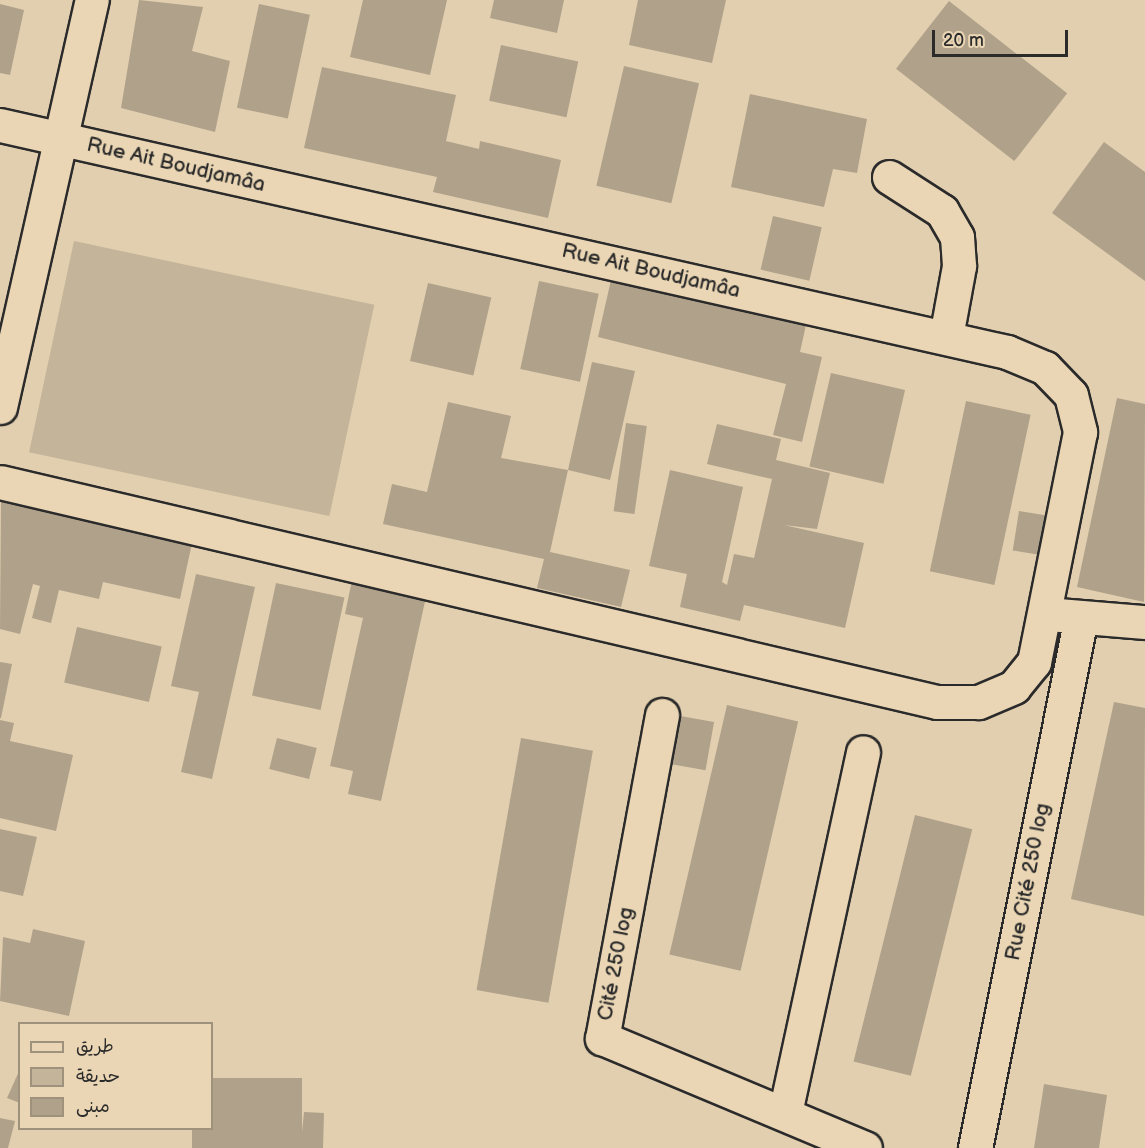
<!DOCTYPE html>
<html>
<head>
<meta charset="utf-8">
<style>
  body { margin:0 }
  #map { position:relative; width:1145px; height:1148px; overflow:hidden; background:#e2cfaf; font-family:"Balsamiq Sans","Playpen Sans Arabic",sans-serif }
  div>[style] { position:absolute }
  .green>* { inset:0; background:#c4b499; transform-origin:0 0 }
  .building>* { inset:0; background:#b0a18a; transform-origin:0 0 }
  .roads { filter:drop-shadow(2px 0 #2b2b2b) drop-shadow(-2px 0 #2b2b2b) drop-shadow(0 2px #2b2b2b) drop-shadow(0 -2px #2b2b2b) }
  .minor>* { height:33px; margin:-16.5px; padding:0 16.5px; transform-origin:16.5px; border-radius:16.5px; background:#ead6b4 }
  span { translate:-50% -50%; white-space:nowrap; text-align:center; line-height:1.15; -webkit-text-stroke:6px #ead6b4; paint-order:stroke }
  .street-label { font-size:21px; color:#2b2b2b }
  .legend { position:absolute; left:18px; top:1022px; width:195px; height:108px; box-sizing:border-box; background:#ead6b4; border:2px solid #9e927d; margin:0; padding:8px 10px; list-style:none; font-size:18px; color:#2b2b2b }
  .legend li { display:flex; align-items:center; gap:12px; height:30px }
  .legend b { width:30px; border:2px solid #9e927d }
  .scale { position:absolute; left:932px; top:30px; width:136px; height:27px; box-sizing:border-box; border:3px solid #2b2b2b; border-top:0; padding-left:8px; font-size:18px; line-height:21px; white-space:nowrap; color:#2b2b2b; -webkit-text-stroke:4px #ead6b4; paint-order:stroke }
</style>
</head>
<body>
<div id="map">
  <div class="green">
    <i style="left:74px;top:241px;width:307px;height:216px;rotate:12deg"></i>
  </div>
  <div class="building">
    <i style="clip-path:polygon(139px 0,203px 7px,192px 51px,230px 61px,215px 132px,121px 108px)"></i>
    <i style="clip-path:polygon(363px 0,447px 0,430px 75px,350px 57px)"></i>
    <i style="clip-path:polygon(494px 0,564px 0,557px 33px,490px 18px)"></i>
    <i style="clip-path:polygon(638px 0,726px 0,712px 63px,629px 45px)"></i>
    <i style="left:949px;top:1px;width:150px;height:86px;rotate:38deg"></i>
    <i style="clip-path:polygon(0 4px,24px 10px,10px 75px,0 73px)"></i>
    <i style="left:259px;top:4px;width:52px;height:106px;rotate:12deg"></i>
    <i style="left:501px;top:45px;width:79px;height:57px;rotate:12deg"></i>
    <i style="left:624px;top:66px;width:77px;height:123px;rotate:13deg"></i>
    <i style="clip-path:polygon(322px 67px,456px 95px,446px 141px,479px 149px,480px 141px,561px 160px,548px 218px,433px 192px,437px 177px,304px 148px)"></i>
    <i style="clip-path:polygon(750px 94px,867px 119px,857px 173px,833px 169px,824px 207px,731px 187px)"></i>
    <i style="clip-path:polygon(1104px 142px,1145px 172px,1145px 281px,1052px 213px)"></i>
    <i style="left:773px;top:216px;width:50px;height:55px;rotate:13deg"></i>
    <i style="clip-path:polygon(611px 280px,806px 325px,800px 352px,822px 357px,802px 442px,773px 435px,786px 384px,598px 337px)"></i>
    <i style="left:539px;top:281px;width:61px;height:90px;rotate:12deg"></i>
    <i style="left:428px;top:283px;width:65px;height:80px;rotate:13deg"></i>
    <i style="clip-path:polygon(592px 362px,635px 371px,610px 480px,568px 470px,550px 552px,630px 570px,621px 607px,537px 588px,544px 559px,383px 524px,392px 484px,427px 492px,448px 402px,511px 416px,501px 458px,568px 470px)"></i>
    <i style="left:831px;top:373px;width:76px;height:96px;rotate:13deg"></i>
    <i style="clip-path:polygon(1117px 398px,1145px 404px,1144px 602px,1077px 587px)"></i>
    <i style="left:966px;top:401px;width:66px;height:174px;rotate:12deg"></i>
    <i style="left:626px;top:423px;width:21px;height:89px;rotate:8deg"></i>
    <i style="clip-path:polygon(717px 424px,781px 439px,776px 460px,830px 473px,817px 529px,784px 525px,864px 543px,845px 628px,744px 605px,740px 621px,680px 607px,687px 574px,649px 566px,670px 470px,743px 487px,722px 582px,727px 585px,734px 554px,754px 558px,772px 479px,707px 464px)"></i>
    <i style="clip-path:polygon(1px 500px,192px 543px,180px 599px,103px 582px,99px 599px,59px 590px,51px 623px,32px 618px,40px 586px,33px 584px,20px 634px,0 629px)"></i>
    <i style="left:1019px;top:511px;width:36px;height:40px;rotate:9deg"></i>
    <i style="clip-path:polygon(196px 574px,255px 587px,212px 779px,181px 772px,199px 692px,171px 686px)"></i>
    <i style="clip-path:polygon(352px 580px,426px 597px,381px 801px,348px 794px,353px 771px,330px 766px,363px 618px,345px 614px)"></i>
    <i style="left:276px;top:583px;width:70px;height:115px;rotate:12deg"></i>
    <i style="left:77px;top:627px;width:87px;height:57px;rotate:13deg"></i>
    <i style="clip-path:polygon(0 662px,12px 664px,1px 718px,0 718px)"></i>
    <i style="clip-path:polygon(1114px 702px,1145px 708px,1144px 916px,1071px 899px)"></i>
    <i style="left:727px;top:705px;width:73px;height:256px;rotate:13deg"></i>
    <i style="left:652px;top:711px;width:63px;height:49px;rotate:10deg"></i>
    <i style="clip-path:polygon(0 720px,14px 723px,10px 741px,73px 755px,56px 831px,0 818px)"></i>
    <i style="left:277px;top:738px;width:41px;height:32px;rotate:14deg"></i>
    <i style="left:521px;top:738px;width:73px;height:256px;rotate:10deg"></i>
    <i style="left:915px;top:815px;width:59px;height:254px;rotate:14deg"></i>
    <i style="clip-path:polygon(0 829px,37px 837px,23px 896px,0 891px)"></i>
    <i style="clip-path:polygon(33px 929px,85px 941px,69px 1016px,0 1001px,3px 937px,30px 943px)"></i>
    <i style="clip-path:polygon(20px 1069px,20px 1103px,7px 1098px)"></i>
    <i style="clip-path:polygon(212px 1078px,302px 1078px,302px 1132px,304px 1112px,324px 1113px,323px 1148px,192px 1148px,192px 1128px,212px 1128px)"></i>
    <i style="clip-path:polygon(1044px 1084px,1107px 1095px,1099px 1148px,1034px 1148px)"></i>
    <i style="clip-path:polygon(0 1118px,15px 1121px,8px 1148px,0 1148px)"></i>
  </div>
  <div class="roads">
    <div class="minor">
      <i style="left:0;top:125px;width:1032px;rotate:12.7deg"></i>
      <i style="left:1007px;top:352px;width:41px;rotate:22.8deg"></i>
      <i style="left:1045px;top:368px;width:37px;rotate:46deg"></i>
      <i style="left:1071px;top:395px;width:38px;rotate:76deg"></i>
      <i style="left:1080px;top:432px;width:235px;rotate:101.3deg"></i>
      <i style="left:1034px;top:662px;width:32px;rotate:129deg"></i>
      <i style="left:1014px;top:687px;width:39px;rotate:157deg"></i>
      <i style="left:978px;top:702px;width:41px;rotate:180deg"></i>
      <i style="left:937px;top:702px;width:962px;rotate:-166.79deg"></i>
      <i style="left:889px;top:177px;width:63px;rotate:32.7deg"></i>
      <i style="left:942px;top:211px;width:30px;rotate:60deg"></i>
      <i style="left:957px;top:237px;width:29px;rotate:86deg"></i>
      <i style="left:959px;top:266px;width:72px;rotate:100.4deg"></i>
      <i style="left:0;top:407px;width:417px;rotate:-77.3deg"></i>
      <i style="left:1059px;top:615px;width:86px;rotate:4.7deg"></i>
      <i style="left:662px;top:715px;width:329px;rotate:100.5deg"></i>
      <i style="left:602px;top:1038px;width:285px;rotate:22.7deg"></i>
      <i style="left:785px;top:1113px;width:369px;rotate:-77.8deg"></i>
      <i style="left:975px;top:1148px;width:541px;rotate:-78.71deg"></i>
    </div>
  </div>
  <div class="street-label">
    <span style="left:176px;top:165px;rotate:13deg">Rue Ait Boudjamâa</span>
    <span style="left:651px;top:271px;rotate:13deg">Rue Ait Boudjamâa</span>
    <span style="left:1028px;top:882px;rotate:-79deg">Rue Cité 250 log</span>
    <span style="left:616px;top:964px;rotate:-79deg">Cité 250 log</span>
  </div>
  <ul class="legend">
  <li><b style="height:8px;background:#ead6b4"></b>طريق</li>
  <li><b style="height:16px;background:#c4b499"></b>حديقة</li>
  <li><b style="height:16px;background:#b0a18a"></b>مبنى</li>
  </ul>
  <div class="scale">20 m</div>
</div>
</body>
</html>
